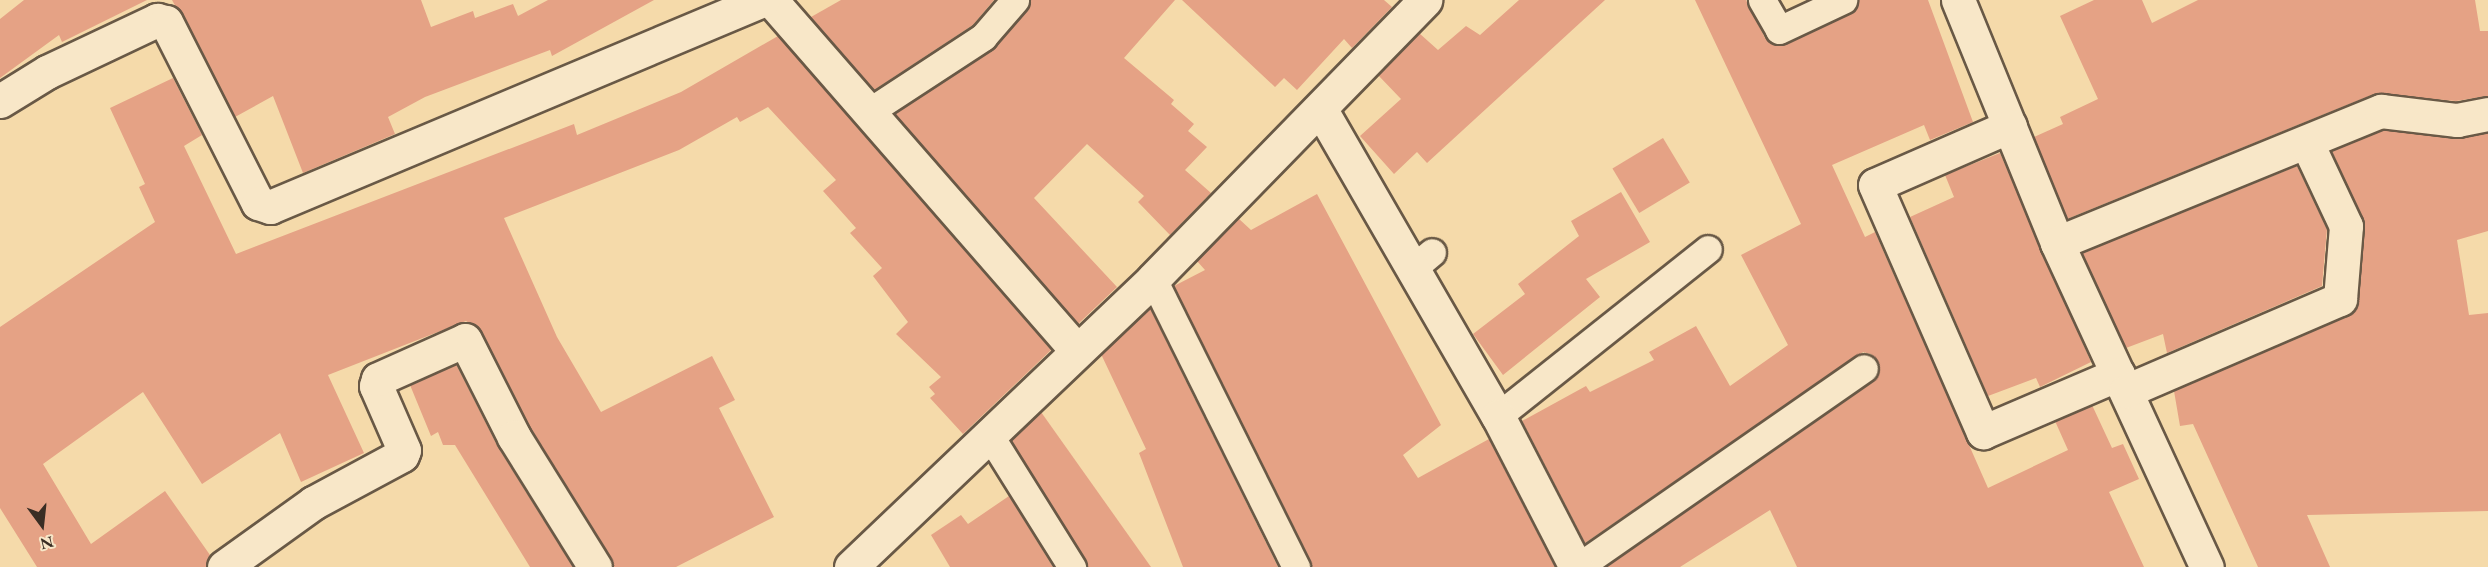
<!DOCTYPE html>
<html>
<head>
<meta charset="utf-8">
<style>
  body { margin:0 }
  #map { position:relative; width:2488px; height:567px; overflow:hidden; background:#f5daaa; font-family:"EB Garamond",serif }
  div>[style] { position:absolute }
  .building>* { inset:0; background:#e5a285; transform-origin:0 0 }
  .roads { filter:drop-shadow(2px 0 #695946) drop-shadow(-2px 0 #695946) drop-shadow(0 2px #695946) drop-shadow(0 -2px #695946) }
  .service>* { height:27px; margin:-13.5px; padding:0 13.5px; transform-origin:13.5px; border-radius:13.5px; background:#f8e7c8 }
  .minor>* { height:33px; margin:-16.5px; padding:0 16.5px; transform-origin:16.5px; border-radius:16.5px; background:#f8e7c8 }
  span { translate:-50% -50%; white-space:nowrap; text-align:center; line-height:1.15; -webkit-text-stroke:6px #f8e7c8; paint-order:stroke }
  .north { position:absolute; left:12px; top:495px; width:60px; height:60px; -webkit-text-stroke:4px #f8e7c8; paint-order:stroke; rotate:165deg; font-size:16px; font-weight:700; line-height:24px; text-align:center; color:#3a2e24 }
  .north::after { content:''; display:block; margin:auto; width:21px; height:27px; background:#3a2e24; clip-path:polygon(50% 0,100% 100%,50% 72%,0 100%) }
</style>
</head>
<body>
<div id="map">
  <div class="building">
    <i style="clip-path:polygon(24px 0,147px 0,62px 42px,59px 35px,0 78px,0 19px)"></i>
    <i style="clip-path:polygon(172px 0,421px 0,431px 27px,473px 11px,475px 18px,513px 4px,518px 16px,548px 0,654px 0,552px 56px,550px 50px,425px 97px,388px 117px,395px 134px,303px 173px,273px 96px,235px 117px)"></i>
    <i style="clip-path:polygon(841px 0,994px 0,973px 25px,874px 90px,811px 17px)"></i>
    <i style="clip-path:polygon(1030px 0,1175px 0,1124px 58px,1174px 100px,1171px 104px,1194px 124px,1188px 131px,1207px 147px,1185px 170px,1211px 193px,1170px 235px,1138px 202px,1144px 196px,1087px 144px,1034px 198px,1117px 287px,1078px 324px,895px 114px,992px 50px)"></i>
    <i style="clip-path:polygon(1182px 0,1384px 0,1392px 7px,1352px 48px,1344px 39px,1297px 90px,1284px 78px,1275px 87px)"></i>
    <i style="clip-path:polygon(1519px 0,1605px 0,1427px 163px,1417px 152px,1394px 174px,1360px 136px,1401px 99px,1378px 75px,1419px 33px,1438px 50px,1466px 26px,1480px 35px)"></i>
    <i style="clip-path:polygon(1695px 0,1746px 0,1765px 38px,1779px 46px,1850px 14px,1859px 0,1928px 0,1973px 122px,1930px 140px,1924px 125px,1832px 165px,1865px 237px,1875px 232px,1988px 488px,2068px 450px,2055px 421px,2092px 405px,2112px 448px,2123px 444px,2139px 479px,2109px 492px,2144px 567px,1797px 567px,1770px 510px,1680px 567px,1606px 567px,1873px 381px,1880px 366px,1871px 354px,1863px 352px,1585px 543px,1522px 421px,1586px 386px,1590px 392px,1654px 360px,1649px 352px,1696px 326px,1730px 386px,1788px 345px,1741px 255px,1801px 224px)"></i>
    <i style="clip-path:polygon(2094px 0,2142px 0,2152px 23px,2198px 0,2475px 0,2480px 31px,2488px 31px,2488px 96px,2456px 101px,2374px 94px,2067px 219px,2034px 137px,2063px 124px,2060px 117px,2098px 99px,2060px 16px)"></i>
    <i style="clip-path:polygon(778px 36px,1051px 350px,963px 434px,930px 398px,935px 394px,929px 387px,941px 377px,896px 334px,908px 322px,873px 276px,882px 268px,850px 233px,856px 228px,823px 191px,836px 180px,768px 107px,740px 122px,737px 117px,679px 150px,504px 218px,557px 337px,601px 412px,712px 356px,735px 400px,719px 408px,774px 517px,676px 567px,614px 567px,530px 428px,482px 332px,466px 321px,328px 375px,364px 453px,301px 482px,280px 433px,202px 484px,143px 392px,43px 464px,91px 544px,165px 491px,210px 555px,206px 567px,37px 567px,0 508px,0 327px,155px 222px,139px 187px,145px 184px,110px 108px,173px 78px,202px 135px,184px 146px,236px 254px,574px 124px,577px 135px,681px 92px)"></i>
    <i style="clip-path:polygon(2384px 130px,2455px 139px,2488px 133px,2488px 231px,2457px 240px,2469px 315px,2488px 313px,2488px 511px,2307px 515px,2330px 567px,2258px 567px,2193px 424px,2180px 426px,2174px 391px,2355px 310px,2365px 227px,2332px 151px)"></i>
    <i style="left:1663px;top:138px;width:52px;height:59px;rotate:59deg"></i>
    <i style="clip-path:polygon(2000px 153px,2091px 362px,2040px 387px,2036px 378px,1988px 396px,1910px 217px,1954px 197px,1945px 175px)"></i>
    <i style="clip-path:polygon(2297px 166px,2327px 229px,2322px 286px,2167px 353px,2163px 334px,2126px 348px,2082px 253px)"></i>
    <i style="clip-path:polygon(1621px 192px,1650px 242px,1586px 279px,1600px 297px,1503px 375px,1473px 334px,1525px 294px,1518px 284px,1579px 236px,1571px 221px)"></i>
    <i style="clip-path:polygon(1317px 194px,1441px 425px,1403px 455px,1418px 478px,1489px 439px,1555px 567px,1312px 567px,1174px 286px,1205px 270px,1197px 261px,1238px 218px,1251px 230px)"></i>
    <i style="clip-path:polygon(1150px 308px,1278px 567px,1183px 567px,1139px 453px,1146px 449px,1101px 354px)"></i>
    <i style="clip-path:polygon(456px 364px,498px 447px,573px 567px,530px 567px,455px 445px,443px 445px,438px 432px,431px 436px,410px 385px)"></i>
    <i style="clip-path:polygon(1041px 412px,1151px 567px,1088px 567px,1011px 440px)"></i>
    <i style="clip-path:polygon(1009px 496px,1053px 567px,950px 567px,931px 535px,961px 515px,968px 524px)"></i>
  </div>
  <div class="roads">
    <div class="service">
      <i style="left:1762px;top:0;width:34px;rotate:60deg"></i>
      <i style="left:1779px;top:30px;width:71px;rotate:-25.1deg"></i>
      <i style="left:867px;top:113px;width:139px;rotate:-33.2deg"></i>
      <i style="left:983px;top:37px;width:49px;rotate:-49.1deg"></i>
      <i style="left:1412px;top:269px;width:26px;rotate:-40deg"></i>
      <i style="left:1153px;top:279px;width:322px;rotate:63.6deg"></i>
      <i style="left:1498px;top:416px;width:268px;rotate:-38.5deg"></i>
      <i style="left:990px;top:436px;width:155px;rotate:58deg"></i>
      <i style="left:1578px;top:567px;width:348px;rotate:-34.8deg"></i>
    </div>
    <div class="minor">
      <i style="left:771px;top:0;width:464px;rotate:48.9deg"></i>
      <i style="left:1958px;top:0;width:262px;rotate:67.8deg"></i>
      <i style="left:2057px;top:243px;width:357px;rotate:65.2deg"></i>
      <i style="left:0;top:101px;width:55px;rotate:-31.7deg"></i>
      <i style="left:47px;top:72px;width:122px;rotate:-25.3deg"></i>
      <i style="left:157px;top:20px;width:9px;rotate:13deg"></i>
      <i style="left:166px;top:22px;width:203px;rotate:63.1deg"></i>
      <i style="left:258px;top:203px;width:13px;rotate:18deg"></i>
      <i style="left:270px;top:207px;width:535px;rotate:-22.78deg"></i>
      <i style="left:1321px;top:110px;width:354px;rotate:60deg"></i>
      <i style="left:1498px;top:416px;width:170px;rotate:62.7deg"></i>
      <i style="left:2010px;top:126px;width:147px;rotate:156.4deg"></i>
      <i style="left:1875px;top:185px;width:270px;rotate:66.4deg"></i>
      <i style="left:1983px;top:432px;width:147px;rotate:-23.2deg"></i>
      <i style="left:2057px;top:243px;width:350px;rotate:-22.2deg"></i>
      <i style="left:2381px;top:111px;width:77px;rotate:6.8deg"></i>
      <i style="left:2457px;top:120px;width:32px;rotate:-11deg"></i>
      <i style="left:2126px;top:391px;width:233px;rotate:-23.3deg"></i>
      <i style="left:2340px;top:299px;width:73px;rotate:-85.3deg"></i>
      <i style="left:2346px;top:226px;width:92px;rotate:-115.2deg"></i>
      <i style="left:224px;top:567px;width:110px;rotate:-35.7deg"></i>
      <i style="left:313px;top:503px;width:101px;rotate:-28.3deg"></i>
      <i style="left:402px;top:455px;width:5px;rotate:-68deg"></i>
      <i style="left:404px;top:450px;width:70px;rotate:-113.6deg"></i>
      <i style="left:376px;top:386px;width:7px;rotate:-74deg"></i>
      <i style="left:378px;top:379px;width:95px;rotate:-24.1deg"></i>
      <i style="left:465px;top:340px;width:109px;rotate:63.2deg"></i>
      <i style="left:514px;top:437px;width:153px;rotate:58.1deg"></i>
      <i style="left:851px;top:567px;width:417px;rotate:-43.6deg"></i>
      <i style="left:1153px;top:279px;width:390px;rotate:-45.7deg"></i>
    </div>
  </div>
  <div class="north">N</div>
</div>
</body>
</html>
